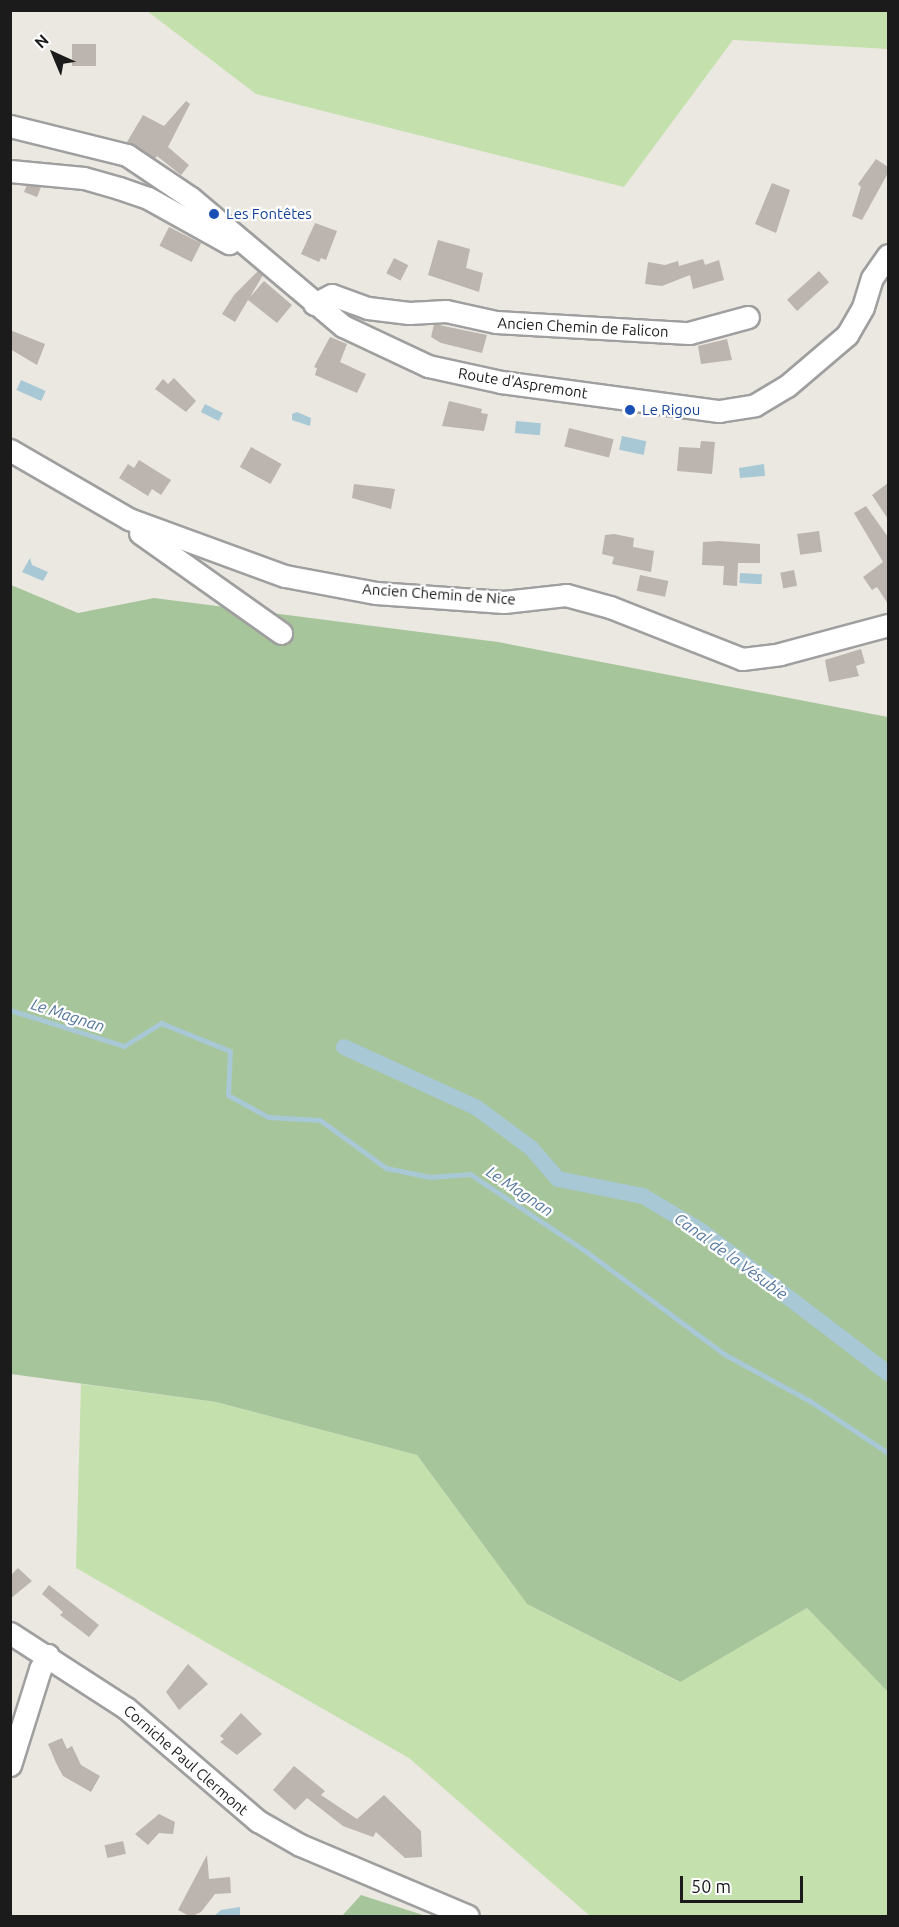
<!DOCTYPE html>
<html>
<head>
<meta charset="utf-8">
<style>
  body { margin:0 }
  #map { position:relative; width:899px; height:1927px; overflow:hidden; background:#ebe8e1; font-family:Ubuntu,sans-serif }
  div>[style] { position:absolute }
  .grass>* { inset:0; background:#c4e0ad }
  .forest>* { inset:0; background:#a6c59b }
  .water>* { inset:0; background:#a7c8d4; transform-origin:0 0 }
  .stream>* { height:5px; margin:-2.5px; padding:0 2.5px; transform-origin:2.5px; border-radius:2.5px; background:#a7c8d4 }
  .canal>* { height:16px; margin:-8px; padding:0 8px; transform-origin:8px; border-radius:8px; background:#a7c8d4 }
  .building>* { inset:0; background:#bbb4af; transform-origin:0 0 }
  .roads { filter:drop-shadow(2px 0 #9f9f9f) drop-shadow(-2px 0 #9f9f9f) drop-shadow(0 2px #9f9f9f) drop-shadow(0 -2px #9f9f9f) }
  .minor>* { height:21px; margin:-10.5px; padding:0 10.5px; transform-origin:10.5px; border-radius:10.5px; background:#fff }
  .dots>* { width:16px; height:16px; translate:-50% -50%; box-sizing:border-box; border:3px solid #fff; border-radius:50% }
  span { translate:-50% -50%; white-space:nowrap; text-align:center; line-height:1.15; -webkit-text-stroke:4.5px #fff; paint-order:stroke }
  .transit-label { font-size:15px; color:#164399 }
  .left { translate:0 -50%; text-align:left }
  .street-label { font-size:15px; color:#1b1b1b }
  .water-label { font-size:16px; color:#54769d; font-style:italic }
  .frame { position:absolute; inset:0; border:12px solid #1b1b1b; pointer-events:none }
  .north { position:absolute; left:24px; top:24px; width:60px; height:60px; -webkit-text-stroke:4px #fff; paint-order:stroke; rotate:316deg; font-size:16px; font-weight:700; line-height:24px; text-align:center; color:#1b1b1b }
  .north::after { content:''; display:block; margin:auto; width:21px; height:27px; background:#1b1b1b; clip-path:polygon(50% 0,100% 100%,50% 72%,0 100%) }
  .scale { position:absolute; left:680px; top:1876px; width:123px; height:27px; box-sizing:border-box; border:3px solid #1b1b1b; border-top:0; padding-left:8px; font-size:18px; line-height:21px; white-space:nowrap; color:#1b1b1b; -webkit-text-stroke:4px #fff; paint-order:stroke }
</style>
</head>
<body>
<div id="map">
  <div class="grass">
    <i style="clip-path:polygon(147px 11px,888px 11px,888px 49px,733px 40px,624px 187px,256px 94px)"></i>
    <i style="clip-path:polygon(81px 1384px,216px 1402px,417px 1455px,527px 1604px,679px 1682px,807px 1608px,888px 1692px,888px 1916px,590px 1916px,409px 1758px,76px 1568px)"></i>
  </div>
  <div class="forest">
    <i style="clip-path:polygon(11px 585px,78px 613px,154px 598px,498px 642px,888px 717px,888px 1692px,807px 1608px,680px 1682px,527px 1604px,417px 1455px,216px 1402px,11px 1374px)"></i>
    <i style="clip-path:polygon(361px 1895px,426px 1916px,342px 1916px)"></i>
  </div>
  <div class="water">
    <i style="left:21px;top:380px;width:27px;height:11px;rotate:24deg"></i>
    <i style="left:205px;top:404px;width:20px;height:9px;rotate:27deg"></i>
    <i style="clip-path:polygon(297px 412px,311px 418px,310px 426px,292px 420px,292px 414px)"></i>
    <i style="left:516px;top:421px;width:25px;height:12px;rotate:5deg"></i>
    <i style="left:622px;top:436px;width:25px;height:14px;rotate:12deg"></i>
    <i style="clip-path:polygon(764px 464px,765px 476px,740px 478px,739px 468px)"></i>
    <i style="clip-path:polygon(30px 558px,32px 565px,48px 572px,43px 581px,22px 572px)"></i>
    <i style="left:740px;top:573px;width:22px;height:10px;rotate:3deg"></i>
    <i style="clip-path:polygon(240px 1907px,240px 1915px,214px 1916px,221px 1910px)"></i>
  </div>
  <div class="stream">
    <i style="left:10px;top:1010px;width:120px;rotate:17.5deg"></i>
    <i style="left:124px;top:1046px;width:44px;rotate:-31.9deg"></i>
    <i style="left:161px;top:1023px;width:74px;rotate:22.1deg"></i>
    <i style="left:230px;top:1051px;width:44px;rotate:92.6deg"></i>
    <i style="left:228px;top:1095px;width:46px;rotate:28.8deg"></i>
    <i style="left:268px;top:1117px;width:52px;rotate:3.3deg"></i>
    <i style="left:320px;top:1120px;width:82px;rotate:36deg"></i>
    <i style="left:386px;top:1168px;width:45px;rotate:11.6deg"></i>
    <i style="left:430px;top:1177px;width:40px;rotate:-4.3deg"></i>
    <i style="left:470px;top:1174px;width:137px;rotate:33.7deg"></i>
    <i style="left:584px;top:1250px;width:174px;rotate:36.6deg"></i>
    <i style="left:724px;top:1354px;width:98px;rotate:28.7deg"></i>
    <i style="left:810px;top:1401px;width:94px;rotate:33.7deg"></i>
  </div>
  <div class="canal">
    <i style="left:344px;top:1047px;width:146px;rotate:24.6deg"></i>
    <i style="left:477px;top:1108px;width:67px;rotate:36.5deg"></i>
    <i style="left:531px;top:1148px;width:41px;rotate:48.9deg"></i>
    <i style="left:558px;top:1179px;width:87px;rotate:11.3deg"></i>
    <i style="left:643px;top:1196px;width:66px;rotate:30.8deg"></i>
    <i style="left:700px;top:1230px;width:236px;rotate:37.3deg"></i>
  </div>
  <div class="building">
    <i style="left:96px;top:44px;width:22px;height:24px;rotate:90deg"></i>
    <i style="clip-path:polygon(186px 101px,190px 104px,168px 147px,189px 165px,181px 175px,157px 156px,155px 159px,127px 142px,143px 115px,164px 126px)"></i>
    <i style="clip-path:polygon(876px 159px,888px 167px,888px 173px,862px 220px,852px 216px,861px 187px,858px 184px)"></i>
    <i style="clip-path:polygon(772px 183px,790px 190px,776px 233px,755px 224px)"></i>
    <i style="clip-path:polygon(27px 185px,41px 187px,37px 197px,24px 192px)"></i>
    <i style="clip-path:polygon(315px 223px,337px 231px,326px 260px,321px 258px,319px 262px,301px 254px)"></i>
    <i style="left:169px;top:227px;width:36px;height:21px;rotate:27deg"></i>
    <i style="clip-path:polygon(438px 240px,470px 249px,466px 268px,483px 273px,479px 292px,428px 275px)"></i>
    <i style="left:394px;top:258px;width:16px;height:17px;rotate:27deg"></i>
    <i style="clip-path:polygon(703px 259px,705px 265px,719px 260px,724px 280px,693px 289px,690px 275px,662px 286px,645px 284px,648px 262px,665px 265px,678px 261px,679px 266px)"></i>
    <i style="clip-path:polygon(258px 271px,263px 275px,250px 297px,264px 281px,292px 305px,277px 323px,248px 300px,235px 322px,222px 314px,234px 295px)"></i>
    <i style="left:819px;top:271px;width:15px;height:43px;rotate:48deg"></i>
    <i style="clip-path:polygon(434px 324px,487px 335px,482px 353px,441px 343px,431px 337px)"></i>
    <i style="clip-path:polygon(10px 330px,45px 344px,37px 365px,10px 349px)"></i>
    <i style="clip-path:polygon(330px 337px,347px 344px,340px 362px,366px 374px,357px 393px,315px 375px,317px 368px,314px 367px)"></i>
    <i style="clip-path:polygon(727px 339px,732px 360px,701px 364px,698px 346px)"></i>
    <i style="clip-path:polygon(174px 378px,196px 401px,186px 412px,155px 389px,163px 379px,168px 384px)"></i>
    <i style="clip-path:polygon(449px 401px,482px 409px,481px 413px,488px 414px,484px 431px,442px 426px)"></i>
    <i style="left:569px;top:428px;width:46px;height:19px;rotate:14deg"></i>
    <i style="clip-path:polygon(701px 441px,715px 442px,712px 474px,677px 471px,679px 447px,700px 448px)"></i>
    <i style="left:251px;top:447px;width:35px;height:23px;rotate:29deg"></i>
    <i style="clip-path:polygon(139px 460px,171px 480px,161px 495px,152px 489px,148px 496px,119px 478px,128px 464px,134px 468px)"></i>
    <i style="clip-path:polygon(888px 483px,888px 519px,872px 495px)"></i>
    <i style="clip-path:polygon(354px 484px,395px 489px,391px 509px,352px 498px)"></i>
    <i style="clip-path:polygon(866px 506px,888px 537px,888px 604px,877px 587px,872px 590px,863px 577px,883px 562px,854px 513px)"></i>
    <i style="left:819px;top:531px;width:21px;height:22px;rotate:82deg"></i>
    <i style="clip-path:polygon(614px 534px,634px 538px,633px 547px,654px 551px,651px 572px,612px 564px,614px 557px,602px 554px,605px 535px)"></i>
    <i style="clip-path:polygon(719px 541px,760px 544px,760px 563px,738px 563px,737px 586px,723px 585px,724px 566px,702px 565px,703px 542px)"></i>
    <i style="left:794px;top:570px;width:16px;height:14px;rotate:79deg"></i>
    <i style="left:640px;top:575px;width:29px;height:16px;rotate:12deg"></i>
    <i style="clip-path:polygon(861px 649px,865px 663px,856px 666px,859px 676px,829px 682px,825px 660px)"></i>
    <i style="clip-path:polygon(18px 1568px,32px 1581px,10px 1599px,10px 1576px)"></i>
    <i style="clip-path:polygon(49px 1585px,99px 1625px,89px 1637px,60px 1615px,63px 1612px,42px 1594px)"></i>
    <i style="clip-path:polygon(188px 1664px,208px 1684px,179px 1710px,166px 1692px)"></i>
    <i style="clip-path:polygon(241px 1713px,262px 1734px,237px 1755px,220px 1742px,224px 1739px,220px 1736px)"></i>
    <i style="clip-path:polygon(62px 1738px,67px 1749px,72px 1746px,81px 1765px,100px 1776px,91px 1792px,63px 1776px,57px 1765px,48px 1744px)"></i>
    <i style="clip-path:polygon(294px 1766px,325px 1791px,321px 1795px,357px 1819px,384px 1795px,421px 1831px,422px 1857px,405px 1858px,376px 1832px,373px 1837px,343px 1826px,307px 1798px,295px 1810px,273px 1790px)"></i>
    <i style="clip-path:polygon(159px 1814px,175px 1822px,173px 1834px,159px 1833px,148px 1845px,135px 1834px)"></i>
    <i style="left:123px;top:1841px;width:13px;height:19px;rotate:77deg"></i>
    <i style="clip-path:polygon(207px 1855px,209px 1879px,230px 1877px,231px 1893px,215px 1894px,201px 1912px,191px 1917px,178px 1910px)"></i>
  </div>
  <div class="roads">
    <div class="minor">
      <i style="left:10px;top:126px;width:121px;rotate:13.9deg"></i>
      <i style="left:127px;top:155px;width:77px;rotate:33.9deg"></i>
      <i style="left:191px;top:198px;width:199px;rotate:40.1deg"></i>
      <i style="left:343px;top:326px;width:94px;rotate:25.2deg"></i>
      <i style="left:428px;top:366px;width:75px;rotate:12.4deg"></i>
      <i style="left:501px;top:382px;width:220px;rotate:7.6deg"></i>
      <i style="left:719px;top:411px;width:36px;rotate:-9deg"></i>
      <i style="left:755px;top:405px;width:37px;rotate:-31deg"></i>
      <i style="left:787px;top:386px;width:79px;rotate:-40.4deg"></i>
      <i style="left:847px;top:335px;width:32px;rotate:-60deg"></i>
      <i style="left:863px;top:307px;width:30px;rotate:-73deg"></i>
      <i style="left:872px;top:278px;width:28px;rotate:-55deg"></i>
      <i style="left:10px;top:171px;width:74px;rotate:5.4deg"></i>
      <i style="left:84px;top:178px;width:36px;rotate:16deg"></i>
      <i style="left:119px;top:188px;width:31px;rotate:19deg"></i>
      <i style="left:148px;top:198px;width:93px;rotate:29.1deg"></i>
      <i style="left:314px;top:304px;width:20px;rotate:-27deg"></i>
      <i style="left:332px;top:295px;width:38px;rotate:20deg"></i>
      <i style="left:368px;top:308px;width:41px;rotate:7deg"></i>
      <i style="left:409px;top:313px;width:37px;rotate:-3deg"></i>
      <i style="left:446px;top:311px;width:51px;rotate:12.4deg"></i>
      <i style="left:496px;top:322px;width:193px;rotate:3.3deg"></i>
      <i style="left:689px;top:333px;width:61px;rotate:-15.2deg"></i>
      <i style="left:10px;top:450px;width:138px;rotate:30.1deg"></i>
      <i style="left:129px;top:519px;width:166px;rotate:20.1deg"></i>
      <i style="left:285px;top:576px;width:93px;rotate:10.6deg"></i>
      <i style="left:376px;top:593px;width:128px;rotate:4deg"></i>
      <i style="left:504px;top:602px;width:62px;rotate:-6.4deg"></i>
      <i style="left:566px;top:595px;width:46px;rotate:15.3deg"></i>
      <i style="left:610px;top:607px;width:142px;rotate:21.5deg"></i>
      <i style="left:742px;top:659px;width:38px;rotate:-7deg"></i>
      <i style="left:780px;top:654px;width:112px;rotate:-15deg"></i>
      <i style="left:140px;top:533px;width:173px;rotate:35.3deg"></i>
      <i style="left:10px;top:1633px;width:138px;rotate:32.9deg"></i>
      <i style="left:126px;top:1708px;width:174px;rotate:40.6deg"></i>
      <i style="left:258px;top:1821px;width:48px;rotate:29.7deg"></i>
      <i style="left:300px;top:1845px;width:182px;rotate:22.9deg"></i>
      <i style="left:10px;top:1765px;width:101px;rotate:-72.6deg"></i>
      <i style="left:40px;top:1669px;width:16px;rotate:-60deg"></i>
    </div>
  </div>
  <div class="dots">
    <i style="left:214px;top:214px;background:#1a4fb4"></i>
    <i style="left:630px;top:410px;background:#1a4fb4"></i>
  </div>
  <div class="transit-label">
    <span class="left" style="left:226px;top:214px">Les Fontêtes</span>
    <span class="left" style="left:642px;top:410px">Le Rigou</span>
  </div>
  <div class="street-label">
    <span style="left:583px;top:327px;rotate:3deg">Ancien Chemin de Falicon</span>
    <span style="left:523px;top:383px;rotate:9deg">Route d'Aspremont</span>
    <span style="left:439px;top:594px;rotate:4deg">Ancien Chemin de Nice</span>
    <span style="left:186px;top:1760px;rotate:41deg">Corniche Paul Clermont</span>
  </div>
  <div class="water-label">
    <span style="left:68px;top:1015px;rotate:18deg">Le Magnan</span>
    <span style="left:520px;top:1191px;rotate:34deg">Le Magnan</span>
    <span style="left:731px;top:1256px;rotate:36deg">Canal de la Vésubie</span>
  </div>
  <div class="frame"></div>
  <div class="north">N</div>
  <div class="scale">50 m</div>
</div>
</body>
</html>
